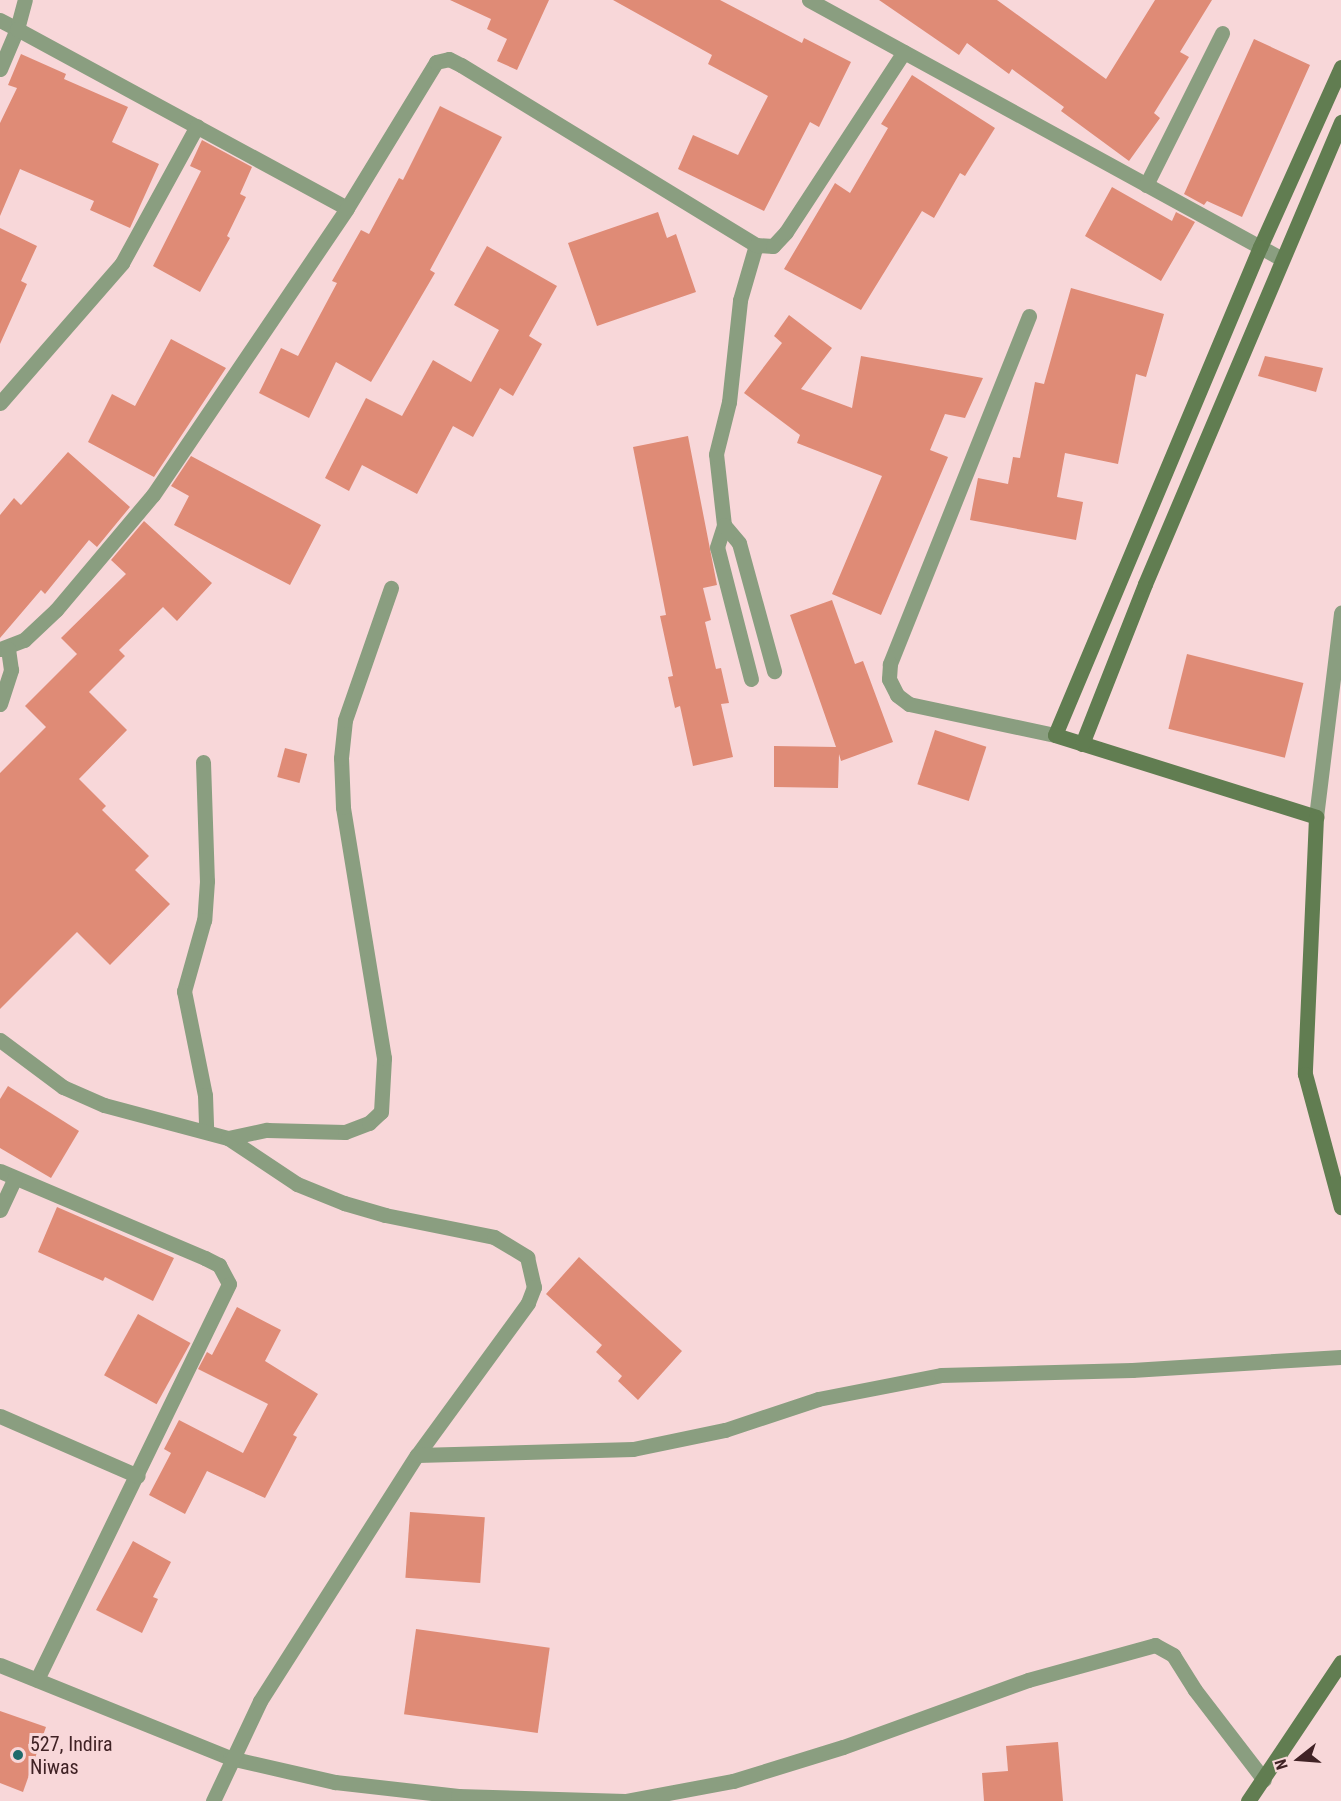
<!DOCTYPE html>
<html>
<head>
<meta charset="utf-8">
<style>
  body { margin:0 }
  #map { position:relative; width:1341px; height:1801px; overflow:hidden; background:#f8d7d9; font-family:"Roboto Condensed",sans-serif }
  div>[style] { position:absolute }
  .building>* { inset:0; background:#df8b76; transform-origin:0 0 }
  .street>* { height:15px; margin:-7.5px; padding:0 7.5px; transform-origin:7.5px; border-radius:7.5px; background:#8a9e80 }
  .secondary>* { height:15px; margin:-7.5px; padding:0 7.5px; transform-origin:7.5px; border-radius:7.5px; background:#617d51 }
  .dots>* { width:16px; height:16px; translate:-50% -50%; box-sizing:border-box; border:3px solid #f8d7d9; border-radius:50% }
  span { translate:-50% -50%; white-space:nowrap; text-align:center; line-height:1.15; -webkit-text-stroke:6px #f8d7d9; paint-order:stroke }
  .poi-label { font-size:20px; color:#402225 }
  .left { translate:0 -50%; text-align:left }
  .north { position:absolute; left:1269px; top:1729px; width:60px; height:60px; -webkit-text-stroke:4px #f8d7d9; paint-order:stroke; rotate:253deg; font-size:16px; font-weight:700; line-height:24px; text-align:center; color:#402225 }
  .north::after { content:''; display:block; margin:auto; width:21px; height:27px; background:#402225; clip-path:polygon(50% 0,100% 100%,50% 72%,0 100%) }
</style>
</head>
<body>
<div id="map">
  <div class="building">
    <i style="clip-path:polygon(450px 0,549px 0,517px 70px,497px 61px,507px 39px,487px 29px,491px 19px)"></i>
    <i style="clip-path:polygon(613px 0,720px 0,802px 43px,804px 38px,851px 62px,819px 127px,810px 122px,764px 211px,678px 169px,693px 135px,738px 155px,768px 96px,708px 64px,712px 55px)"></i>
    <i style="clip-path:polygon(879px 0,997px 0,1106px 79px,1155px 0,1212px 0,1180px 52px,1189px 57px,1154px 113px,1160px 118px,1129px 161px,1061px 111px,1064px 107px,1012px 69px,1009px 74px,967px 43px,959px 55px)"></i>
    <i style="clip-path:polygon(1254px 39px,1310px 65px,1242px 217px,1207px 201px,1204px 205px,1184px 194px)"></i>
    <i style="clip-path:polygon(21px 54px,66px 74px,64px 79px,128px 107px,112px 142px,159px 164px,130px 228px,90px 210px,94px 201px,20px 169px,0 216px,0 123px,17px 88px,8px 85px)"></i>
    <i style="clip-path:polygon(912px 75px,995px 128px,965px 176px,960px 173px,934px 218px,922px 211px,861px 310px,784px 269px,835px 183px,850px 193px,888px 128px,881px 124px)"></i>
    <i style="clip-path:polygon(440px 106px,502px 137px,430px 270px,435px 273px,371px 382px,336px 362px,309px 418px,259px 393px,281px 348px,298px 356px,337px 283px,332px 281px,361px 230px,369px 234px,399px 178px,403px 180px)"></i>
    <i style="clip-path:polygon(202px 140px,252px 167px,240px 194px,246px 197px,227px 236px,230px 238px,200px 292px,153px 266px,201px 171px,190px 166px)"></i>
    <i style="clip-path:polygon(1112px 187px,1172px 221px,1176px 212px,1195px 222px,1161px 281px,1085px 236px)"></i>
    <i style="clip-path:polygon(658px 212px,667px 238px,676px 234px,696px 292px,597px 326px,568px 243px)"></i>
    <i style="clip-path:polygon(0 228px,37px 246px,21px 281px,27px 284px,0 344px)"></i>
    <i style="clip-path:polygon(487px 246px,557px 286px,529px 336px,542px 344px,513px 396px,500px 388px,473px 437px,453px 426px,417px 494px,362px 465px,349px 491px,325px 478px,366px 398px,402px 416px,433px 360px,471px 382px,499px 330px,454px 305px)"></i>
    <i style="clip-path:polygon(1071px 288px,1164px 314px,1146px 377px,1136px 374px,1118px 464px,1065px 453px,1057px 497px,1083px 502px,1076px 540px,970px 520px,978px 478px,1008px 484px,1013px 457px,1020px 458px,1035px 382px,1044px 384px)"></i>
    <i style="clip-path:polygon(789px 315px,832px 348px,801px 389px,852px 408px,861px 356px,983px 378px,965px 418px,945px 414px,930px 450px,948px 457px,881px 615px,832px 594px,882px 476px,797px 443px,800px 435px,744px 393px,782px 343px,774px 336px)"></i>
    <i style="clip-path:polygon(171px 339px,226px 368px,154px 477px,88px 442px,112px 394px,135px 406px)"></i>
    <i style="clip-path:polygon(1265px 356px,1323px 368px,1316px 392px,1258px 376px)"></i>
    <i style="clip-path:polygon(688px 436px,717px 585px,703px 588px,711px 620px,705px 622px,716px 669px,721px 668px,729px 703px,721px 704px,733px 757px,693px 766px,680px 706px,675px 708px,668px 677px,673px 676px,660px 616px,666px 615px,633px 447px)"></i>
    <i style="clip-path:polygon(68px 452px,130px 507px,97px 547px,89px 540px,45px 594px,41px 590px,0 638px,0 515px,14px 498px,21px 505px)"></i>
    <i style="clip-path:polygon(191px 456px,321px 525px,290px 585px,174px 525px,189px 496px,171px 486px)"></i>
    <i style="clip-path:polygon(144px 521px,212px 583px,177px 621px,163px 607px,119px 650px,125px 656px,89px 692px,127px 730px,79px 779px,106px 806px,102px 810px,149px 856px,135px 870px,170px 904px,110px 965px,77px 932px,0 1009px,0 773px,46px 727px,25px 706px,77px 654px,61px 638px,126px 574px,111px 560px)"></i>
    <i style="clip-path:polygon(832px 600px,855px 664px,863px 661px,893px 742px,841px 761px,839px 754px,838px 788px,774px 787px,774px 746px,836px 747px,790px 615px)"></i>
    <i style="left:1187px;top:654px;width:120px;height:77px;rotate:14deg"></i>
    <i style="left:935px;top:730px;width:54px;height:57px;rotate:18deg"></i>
    <i style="left:285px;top:748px;width:23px;height:30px;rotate:15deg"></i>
    <i style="clip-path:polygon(8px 1086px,79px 1131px,51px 1178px,0 1148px,0 1099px)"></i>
    <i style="clip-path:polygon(57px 1207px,174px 1258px,153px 1301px,105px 1277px,103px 1281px,38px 1252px)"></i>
    <i style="clip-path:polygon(579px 1257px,682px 1351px,638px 1400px,618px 1381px,622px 1376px,596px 1352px,602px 1345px,546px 1294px)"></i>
    <i style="clip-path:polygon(237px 1307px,281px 1330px,265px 1361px,318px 1394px,293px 1435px,297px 1437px,265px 1498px,207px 1471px,185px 1514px,149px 1495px,171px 1453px,164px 1449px,179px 1420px,243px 1453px,268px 1404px,198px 1369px,207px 1352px,212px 1355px)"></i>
    <i style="left:138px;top:1314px;width:60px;height:70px;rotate:29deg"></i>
    <i style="left:410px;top:1512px;width:75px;height:66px;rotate:4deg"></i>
    <i style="clip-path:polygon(133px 1541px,171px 1562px,153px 1597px,158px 1599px,142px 1633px,96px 1610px)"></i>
    <i style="left:416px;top:1629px;width:135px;height:86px;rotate:8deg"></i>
    <i style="clip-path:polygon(0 1711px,46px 1727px,23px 1792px,0 1783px)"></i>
    <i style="clip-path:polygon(1058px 1742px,1063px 1801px,984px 1801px,982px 1773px,1008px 1771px,1006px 1746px)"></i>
  </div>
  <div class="street">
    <i style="left:809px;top:0;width:539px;rotate:28.7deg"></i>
    <i style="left:0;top:20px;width:19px;rotate:28deg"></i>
    <i style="left:17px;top:29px;width:30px;rotate:-75deg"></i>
    <i style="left:0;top:69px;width:43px;rotate:-67deg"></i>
    <i style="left:17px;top:29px;width:375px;rotate:28.5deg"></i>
    <i style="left:1146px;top:185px;width:170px;rotate:-63.4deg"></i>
    <i style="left:1029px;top:316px;width:375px;rotate:111.8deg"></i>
    <i style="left:890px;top:664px;width:15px;rotate:94deg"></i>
    <i style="left:889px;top:679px;width:18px;rotate:63deg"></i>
    <i style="left:897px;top:695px;width:15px;rotate:37deg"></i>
    <i style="left:909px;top:704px;width:149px;rotate:12deg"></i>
    <i style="left:0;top:403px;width:186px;rotate:-48.9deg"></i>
    <i style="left:122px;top:263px;width:156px;rotate:-61.3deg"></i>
    <i style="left:724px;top:525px;width:71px;rotate:-96.4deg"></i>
    <i style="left:716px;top:454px;width:54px;rotate:-76deg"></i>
    <i style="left:729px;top:402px;width:103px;rotate:-83.8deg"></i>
    <i style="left:740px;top:300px;width:57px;rotate:-73.8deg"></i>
    <i style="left:0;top:649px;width:26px;rotate:-21deg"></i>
    <i style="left:24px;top:640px;width:44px;rotate:-43.2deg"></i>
    <i style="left:56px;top:610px;width:150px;rotate:-49.9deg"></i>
    <i style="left:153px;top:495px;width:346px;rotate:-55.9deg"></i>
    <i style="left:347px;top:208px;width:171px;rotate:-58.6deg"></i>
    <i style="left:436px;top:62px;width:13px;rotate:-13deg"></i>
    <i style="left:449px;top:59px;width:13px;rotate:27deg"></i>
    <i style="left:461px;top:65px;width:346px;rotate:31.4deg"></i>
    <i style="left:756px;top:245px;width:17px;rotate:3deg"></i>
    <i style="left:773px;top:246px;width:19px;rotate:-47deg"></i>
    <i style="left:786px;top:232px;width:215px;rotate:-56.8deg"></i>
    <i style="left:751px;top:679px;width:136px;rotate:-104.4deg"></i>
    <i style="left:717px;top:547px;width:23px;rotate:-72deg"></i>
    <i style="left:724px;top:525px;width:23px;rotate:50deg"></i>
    <i style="left:739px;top:543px;width:133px;rotate:74.7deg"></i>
    <i style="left:0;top:704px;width:36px;rotate:-72deg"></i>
    <i style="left:11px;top:670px;width:21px;rotate:-98deg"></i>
    <i style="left:203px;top:762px;width:119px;rotate:88.1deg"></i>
    <i style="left:207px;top:881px;width:39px;rotate:94deg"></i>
    <i style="left:204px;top:920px;width:74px;rotate:105.7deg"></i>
    <i style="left:184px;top:991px;width:106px;rotate:78.6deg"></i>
    <i style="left:205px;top:1095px;width:36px;rotate:88deg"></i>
    <i style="left:1316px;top:817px;width:206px;rotate:-83deg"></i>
    <i style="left:0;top:1040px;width:79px;rotate:36.7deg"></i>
    <i style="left:63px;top:1087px;width:45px;rotate:23.7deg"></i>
    <i style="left:104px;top:1105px;width:128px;rotate:14.9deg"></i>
    <i style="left:228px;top:1138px;width:83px;rotate:33.7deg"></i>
    <i style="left:297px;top:1184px;width:51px;rotate:22deg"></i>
    <i style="left:344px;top:1203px;width:43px;rotate:16.3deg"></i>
    <i style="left:385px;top:1215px;width:111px;rotate:11.4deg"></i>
    <i style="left:494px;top:1237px;width:39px;rotate:31deg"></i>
    <i style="left:527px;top:1257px;width:31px;rotate:77deg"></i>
    <i style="left:534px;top:1287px;width:17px;rotate:111deg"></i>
    <i style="left:528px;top:1303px;width:188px;rotate:126.1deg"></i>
    <i style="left:228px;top:1138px;width:40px;rotate:-12deg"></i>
    <i style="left:267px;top:1130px;width:78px;rotate:1.5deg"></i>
    <i style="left:345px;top:1132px;width:26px;rotate:-21deg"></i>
    <i style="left:369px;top:1123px;width:16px;rotate:-43deg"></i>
    <i style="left:381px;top:1112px;width:54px;rotate:-86.8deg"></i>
    <i style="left:384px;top:1058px;width:254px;rotate:-99.3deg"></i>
    <i style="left:343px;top:807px;width:49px;rotate:-92.3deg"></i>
    <i style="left:341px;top:758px;width:38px;rotate:-84deg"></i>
    <i style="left:345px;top:720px;width:140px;rotate:-70.8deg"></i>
    <i style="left:0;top:1171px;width:223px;rotate:23deg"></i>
    <i style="left:205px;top:1258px;width:16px;rotate:27deg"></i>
    <i style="left:219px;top:1265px;width:21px;rotate:62deg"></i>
    <i style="left:229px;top:1284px;width:440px;rotate:115.9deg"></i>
    <i style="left:0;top:1210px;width:35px;rotate:-65deg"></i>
    <i style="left:0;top:1416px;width:150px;rotate:23.5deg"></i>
    <i style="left:0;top:1665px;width:248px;rotate:22deg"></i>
    <i style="left:230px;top:1758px;width:108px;rotate:12.9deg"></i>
    <i style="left:335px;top:1782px;width:124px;rotate:6.5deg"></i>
    <i style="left:458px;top:1796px;width:167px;rotate:1.7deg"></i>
    <i style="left:625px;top:1801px;width:110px;rotate:-10.5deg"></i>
    <i style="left:733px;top:1781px;width:115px;rotate:-17.2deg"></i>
    <i style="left:843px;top:1747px;width:197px;rotate:-19.9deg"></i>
    <i style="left:1028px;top:1680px;width:132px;rotate:-15.4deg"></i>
    <i style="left:1155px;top:1645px;width:21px;rotate:29deg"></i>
    <i style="left:1173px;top:1655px;width:41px;rotate:57.8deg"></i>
    <i style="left:1195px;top:1690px;width:113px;rotate:52.5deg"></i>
    <i style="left:213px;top:1801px;width:110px;rotate:-64.8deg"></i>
    <i style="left:260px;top:1701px;width:292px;rotate:-57.5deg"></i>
    <i style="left:417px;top:1455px;width:216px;rotate:-1.6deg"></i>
    <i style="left:633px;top:1449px;width:94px;rotate:-11.7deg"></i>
    <i style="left:725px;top:1430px;width:98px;rotate:-18.4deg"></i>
    <i style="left:818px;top:1399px;width:125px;rotate:-11deg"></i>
    <i style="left:941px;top:1375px;width:191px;rotate:-1.5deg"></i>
    <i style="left:1132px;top:1370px;width:209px;rotate:-3.6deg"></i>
  </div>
  <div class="secondary">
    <i style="left:1341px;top:67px;width:197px;rotate:114.2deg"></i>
    <i style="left:1260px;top:247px;width:529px;rotate:112.79deg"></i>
    <i style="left:1055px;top:735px;width:274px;rotate:17.4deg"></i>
    <i style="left:1316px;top:817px;width:257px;rotate:92.5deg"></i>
    <i style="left:1305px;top:1074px;width:138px;rotate:74.9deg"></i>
    <i style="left:1082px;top:744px;width:172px;rotate:-68.5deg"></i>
    <i style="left:1145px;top:584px;width:502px;rotate:-67.01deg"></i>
    <i style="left:1248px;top:1801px;width:167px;rotate:-56.2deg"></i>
  </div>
  <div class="dots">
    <i style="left:18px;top:1755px;background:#1e6a6a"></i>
  </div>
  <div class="poi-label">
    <span class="left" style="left:30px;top:1756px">527, Indira<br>Niwas</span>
  </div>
  <div class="north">N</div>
</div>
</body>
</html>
